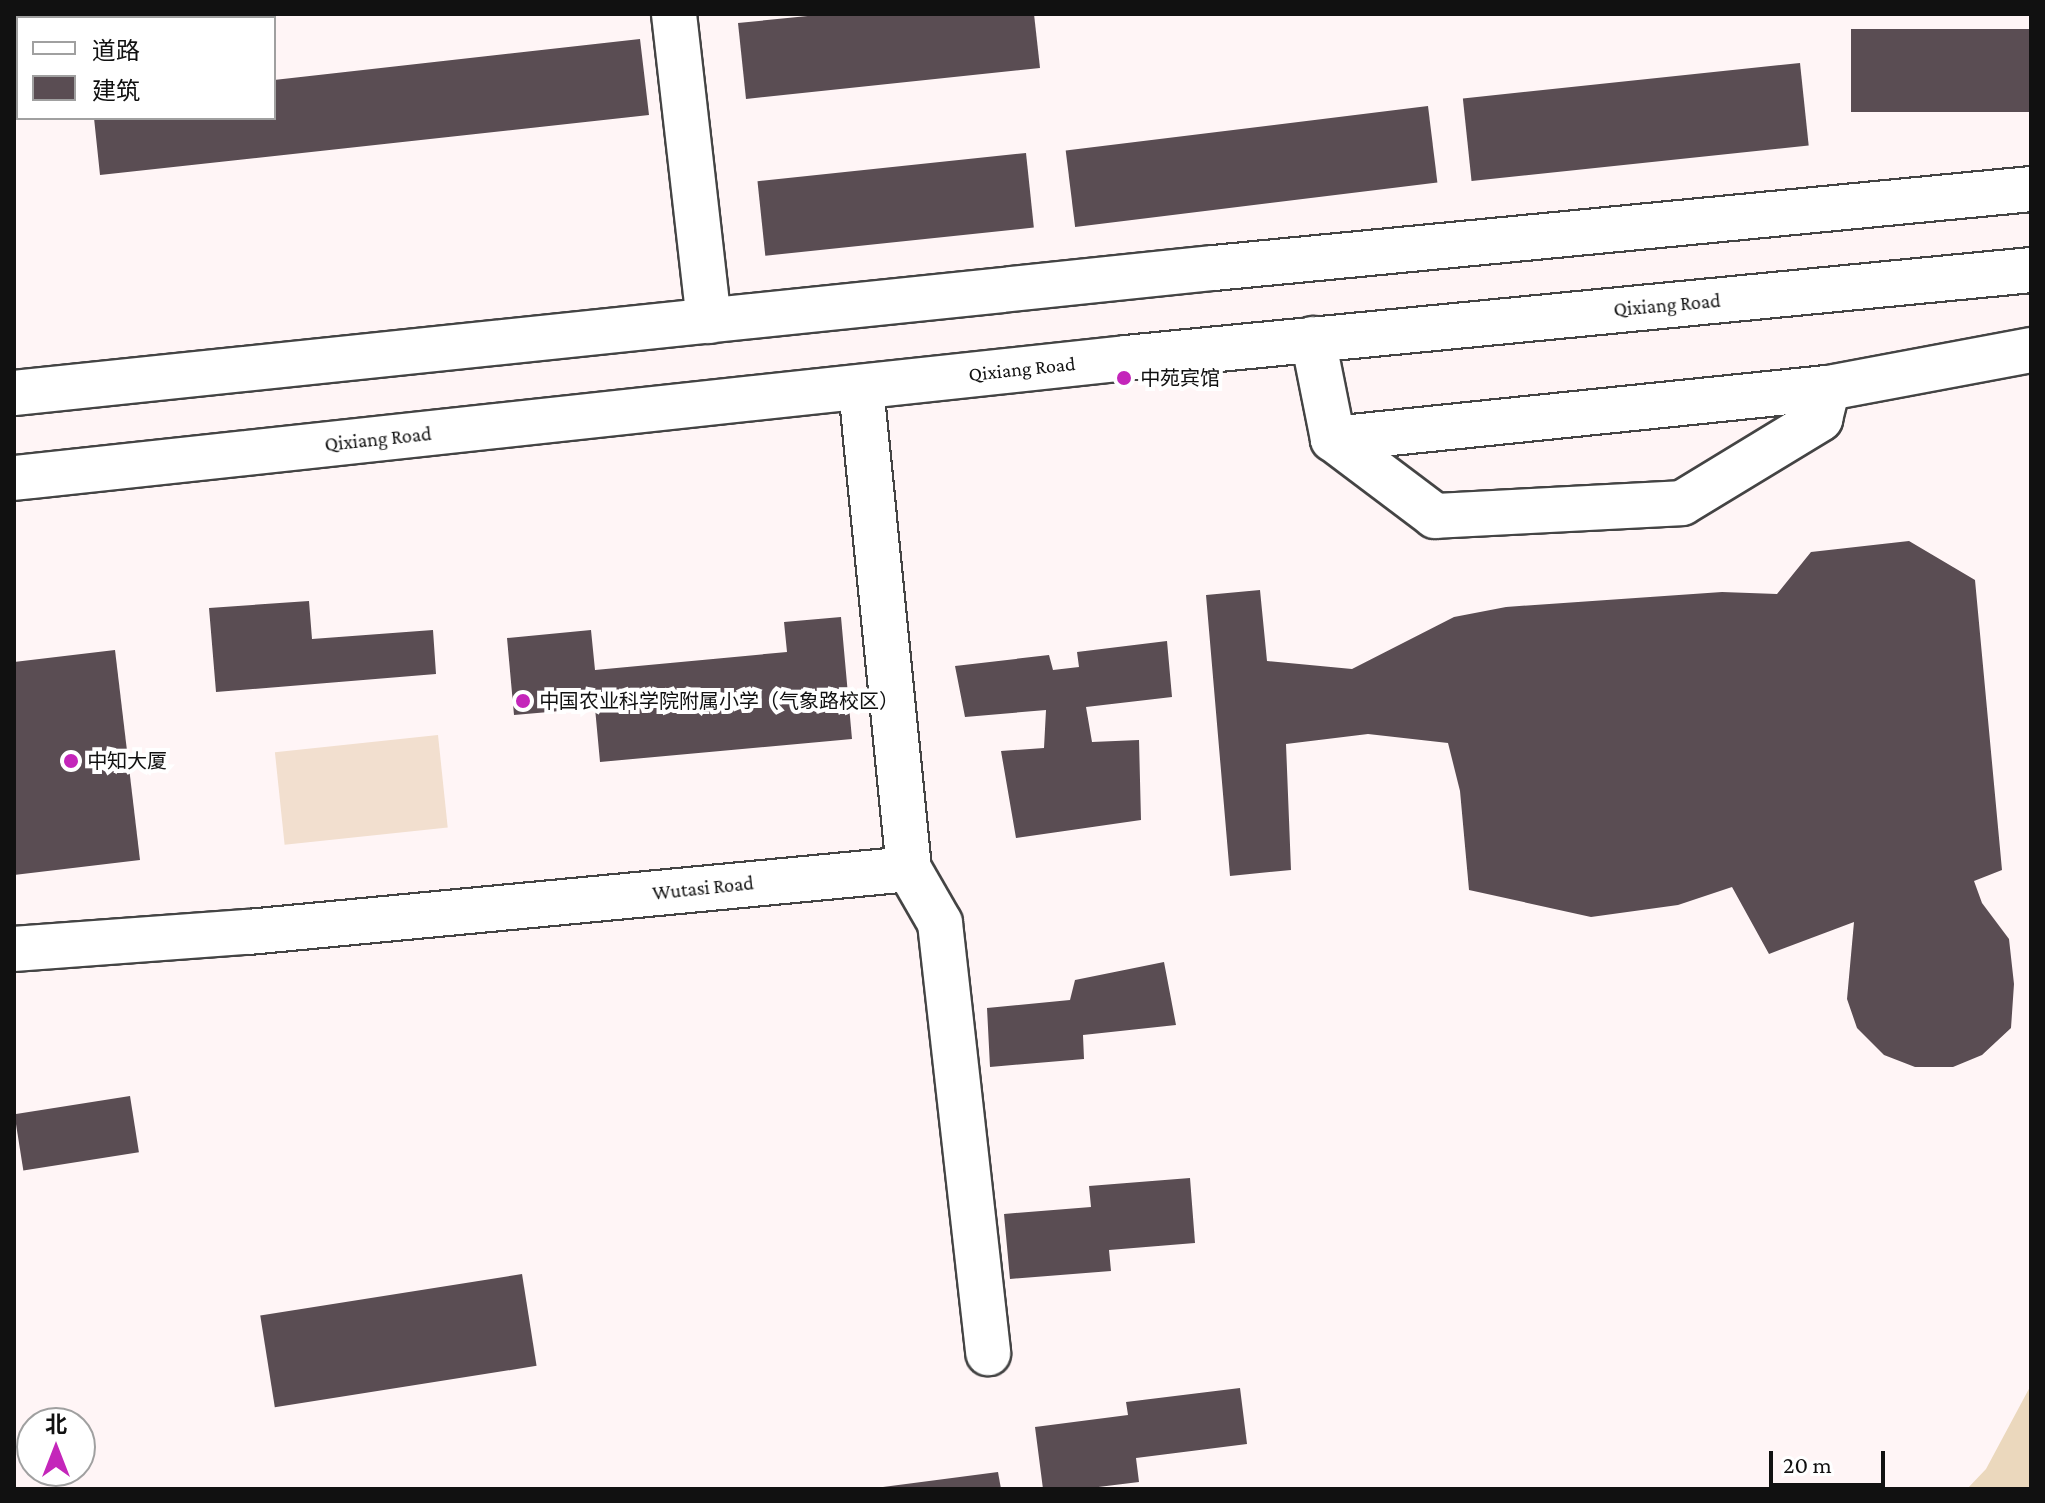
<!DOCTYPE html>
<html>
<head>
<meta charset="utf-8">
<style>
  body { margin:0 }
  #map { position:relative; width:2045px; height:1503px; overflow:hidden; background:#fff5f6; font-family:"Crimson Pro","Noto Sans SC",serif }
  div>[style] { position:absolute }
  .green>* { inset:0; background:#ebd8bd }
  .pitch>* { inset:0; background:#f2dfcf; transform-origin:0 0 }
  .building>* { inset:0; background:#5a4d53; transform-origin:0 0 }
  .roads { filter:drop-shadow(2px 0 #444) drop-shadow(-2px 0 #444) drop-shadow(0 2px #444) drop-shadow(0 -2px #444) }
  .minor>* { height:44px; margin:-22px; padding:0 22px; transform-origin:22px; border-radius:22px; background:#fff }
  .dots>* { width:22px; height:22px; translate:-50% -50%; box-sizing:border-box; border:4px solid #fff; border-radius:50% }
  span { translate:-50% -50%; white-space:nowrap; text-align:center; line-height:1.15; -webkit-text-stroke:8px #fff; paint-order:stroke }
  .street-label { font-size:20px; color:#111 }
  .poi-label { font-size:20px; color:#111 }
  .left { translate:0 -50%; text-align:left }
  .frame { position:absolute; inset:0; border:16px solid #111; pointer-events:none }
  .legend { position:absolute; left:16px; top:16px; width:260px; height:104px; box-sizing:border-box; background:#fff; border:2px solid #a0a0a0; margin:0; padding:10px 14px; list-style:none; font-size:24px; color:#111 }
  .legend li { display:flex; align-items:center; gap:16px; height:40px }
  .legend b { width:40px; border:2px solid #a0a0a0 }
  .north { position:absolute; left:16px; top:1407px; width:80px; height:80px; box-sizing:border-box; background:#fff; border:2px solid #a0a0a0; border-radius:50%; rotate:0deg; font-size:22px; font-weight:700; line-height:32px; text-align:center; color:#111 }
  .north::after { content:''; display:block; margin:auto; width:28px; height:36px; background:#c426ba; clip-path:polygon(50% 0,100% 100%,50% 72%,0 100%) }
  .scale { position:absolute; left:1769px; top:1451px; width:116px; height:36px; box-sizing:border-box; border:4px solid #111; border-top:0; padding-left:10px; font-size:24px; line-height:28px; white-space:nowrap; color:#111; -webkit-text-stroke:6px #fff; paint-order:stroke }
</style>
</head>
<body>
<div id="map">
  <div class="green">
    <i style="clip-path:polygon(2031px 1385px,2031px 1489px,1967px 1489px,1986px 1469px)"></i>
  </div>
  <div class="pitch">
    <i style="left:438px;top:735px;width:93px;height:164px;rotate:84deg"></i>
  </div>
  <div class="building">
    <i style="clip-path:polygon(828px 14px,1034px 14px,1040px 68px,746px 99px,738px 23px)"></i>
    <i style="left:2031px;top:29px;width:83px;height:180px;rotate:90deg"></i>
    <i style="clip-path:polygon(640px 39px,649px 115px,100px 175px,94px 118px,274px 118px,274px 80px)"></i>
    <i style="left:1800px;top:63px;width:83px;height:339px;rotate:84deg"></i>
    <i style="left:1428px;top:106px;width:77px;height:365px;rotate:83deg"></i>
    <i style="left:1026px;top:153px;width:75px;height:270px;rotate:84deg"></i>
    <i style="clip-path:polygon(1909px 541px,1975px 580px,2002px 870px,1974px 881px,1982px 903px,2009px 939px,2014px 984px,2011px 1028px,1982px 1055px,1953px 1067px,1915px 1067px,1884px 1055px,1857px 1028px,1847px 999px,1854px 922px,1769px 954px,1732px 887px,1678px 905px,1591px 917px,1469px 890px,1460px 791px,1448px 743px,1368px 734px,1286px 744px,1291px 870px,1230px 876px,1206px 595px,1260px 590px,1267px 661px,1352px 669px,1454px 617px,1506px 607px,1722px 592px,1777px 594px,1811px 552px)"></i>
    <i style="clip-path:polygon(309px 601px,312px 639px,433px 630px,436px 674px,216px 692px,209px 608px)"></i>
    <i style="clip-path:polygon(841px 617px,852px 739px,600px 762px,595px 708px,514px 715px,507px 638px,591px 630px,595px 670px,787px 652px,784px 622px)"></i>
    <i style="clip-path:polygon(1167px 641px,1172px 697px,1086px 707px,1092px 742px,1139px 740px,1141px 820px,1016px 838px,1001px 751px,1044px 748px,1046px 710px,965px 717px,955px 666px,1049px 655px,1053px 670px,1079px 667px,1077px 652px)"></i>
    <i style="clip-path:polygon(115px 650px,140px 860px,14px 875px,14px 662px)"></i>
    <i style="clip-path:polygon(1164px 962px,1176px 1025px,1083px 1035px,1084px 1059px,990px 1067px,987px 1008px,1070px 1000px,1075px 980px)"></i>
    <i style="left:130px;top:1096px;width:57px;height:117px;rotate:81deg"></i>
    <i style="clip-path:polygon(1190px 1178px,1195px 1243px,1109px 1250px,1111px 1271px,1010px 1279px,1004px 1214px,1091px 1207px,1089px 1186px)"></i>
    <i style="left:522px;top:1274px;width:93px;height:265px;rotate:81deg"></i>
    <i style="clip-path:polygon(1240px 1388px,1247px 1444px,1136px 1458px,1139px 1482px,1082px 1489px,1043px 1489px,1035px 1427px,1128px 1415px,1126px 1402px)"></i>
    <i style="clip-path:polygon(998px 1472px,1001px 1489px,883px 1489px,883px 1487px)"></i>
  </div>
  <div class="roads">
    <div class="minor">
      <i style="left:674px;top:14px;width:309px;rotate:83.5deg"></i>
      <i style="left:1313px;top:339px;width:102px;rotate:78.7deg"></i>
      <i style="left:1333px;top:439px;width:498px;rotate:-5.9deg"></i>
      <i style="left:1828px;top:388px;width:207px;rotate:-10.6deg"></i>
      <i style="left:14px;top:393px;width:1206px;rotate:-5.95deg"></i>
      <i style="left:1214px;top:268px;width:821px;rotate:-5.52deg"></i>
      <i style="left:1333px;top:439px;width:128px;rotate:37deg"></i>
      <i style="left:1435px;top:516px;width:247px;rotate:-3deg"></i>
      <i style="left:1682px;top:503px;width:162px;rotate:-31.3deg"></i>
      <i style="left:1820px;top:419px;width:32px;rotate:-76deg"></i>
      <i style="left:14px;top:478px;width:1118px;rotate:-6.16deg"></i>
      <i style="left:1126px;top:358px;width:909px;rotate:-5.55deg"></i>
      <i style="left:909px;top:869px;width:62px;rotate:60.1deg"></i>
      <i style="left:940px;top:923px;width:433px;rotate:83.6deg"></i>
      <i style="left:14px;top:949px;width:235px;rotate:-4.2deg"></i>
      <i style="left:248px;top:932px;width:664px;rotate:-5.44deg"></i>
      <i style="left:909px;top:869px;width:484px;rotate:-95.7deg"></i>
    </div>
  </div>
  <div class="dots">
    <i style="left:1124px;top:378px;background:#c426ba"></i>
    <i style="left:523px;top:701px;background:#c426ba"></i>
    <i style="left:71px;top:761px;background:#c426ba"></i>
  </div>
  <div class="street-label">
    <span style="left:1667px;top:305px;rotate:-5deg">Qixiang Road</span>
    <span style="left:1022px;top:369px;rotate:-6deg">Qixiang Road</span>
    <span style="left:378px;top:439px;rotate:-6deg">Qixiang Road</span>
    <span style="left:703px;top:888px;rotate:-6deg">Wutasi Road</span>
  </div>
  <div class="poi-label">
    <span class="left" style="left:1140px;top:378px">中苑宾馆</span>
    <span class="left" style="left:539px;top:701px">中国农业科学院附属小学（气象路校区）</span>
    <span class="left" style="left:87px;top:761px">中知大厦</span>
  </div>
  <div class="frame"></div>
  <ul class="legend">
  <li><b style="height:10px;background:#fff"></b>道路</li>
  <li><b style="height:22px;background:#5a4d53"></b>建筑</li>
  </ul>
  <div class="north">北</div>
  <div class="scale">20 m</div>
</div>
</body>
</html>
